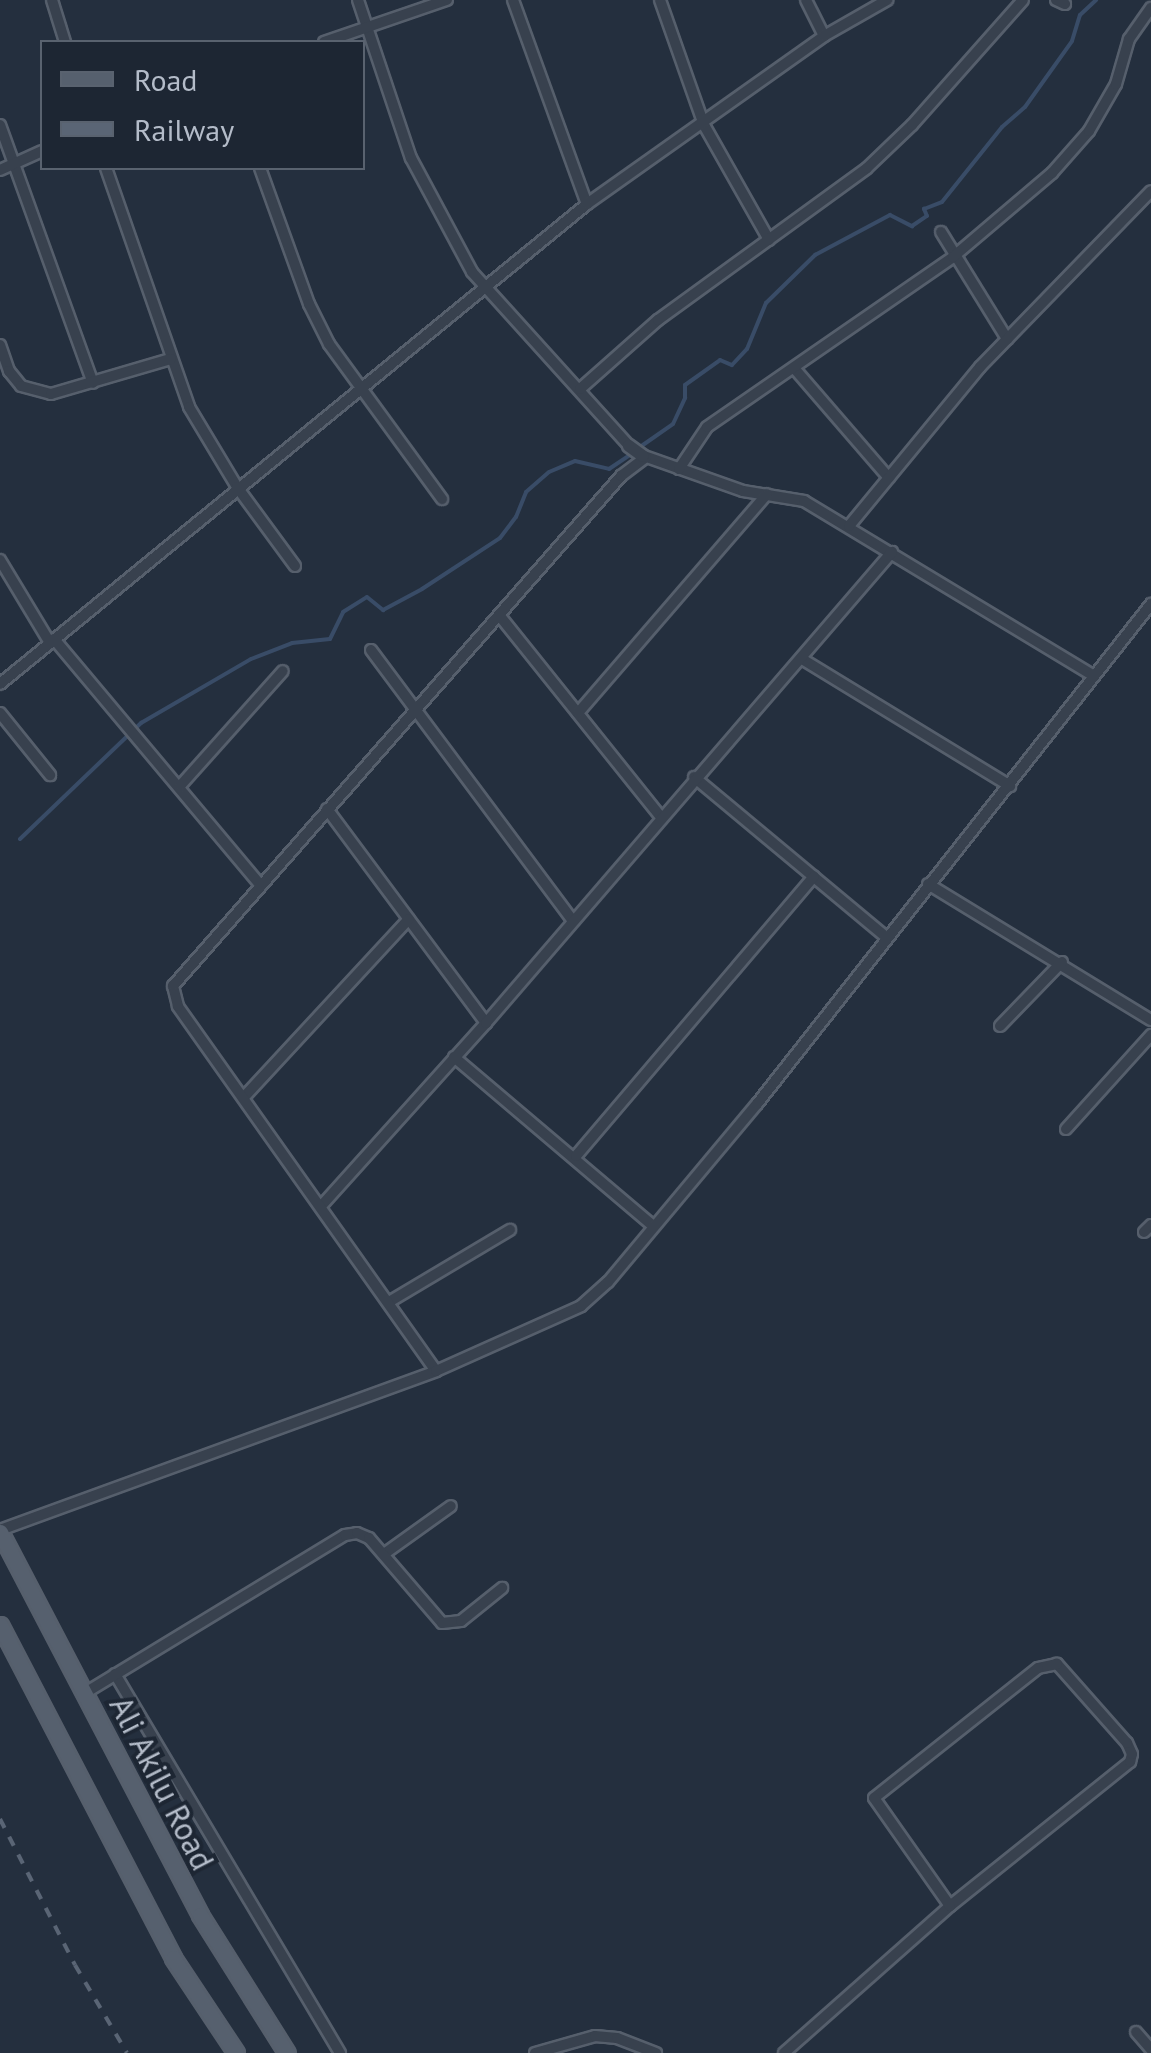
<!DOCTYPE html>
<html>
<head>
<meta charset="utf-8">
<style>
  body { margin:0 }
  #map { position:relative; width:1151px; height:2053px; overflow:hidden; background:#242f3e; font-family:"PT Sans",sans-serif }
  div>[style] { position:absolute }
  .stream>* { height:4px; margin:-2px; padding:0 2px; transform-origin:2px; border-radius:2px; background:#394c67 }
  .roads { filter:drop-shadow(2px 0 #565f6c) drop-shadow(-2px 0 #565f6c) drop-shadow(0 2px #565f6c) drop-shadow(0 -2px #565f6c) }
  .minor>* { height:10px; margin:-5px; padding:0 5px; transform-origin:5px; border-radius:5px; background:#38414e }
  .tertiary>* { height:12px; margin:-6px; padding:0 6px; transform-origin:6px; border-radius:6px; background:#38414e }
  .primary>* { height:15px; margin:-7.5px; padding:0 7.5px; transform-origin:7.5px; border-radius:7.5px; background:#56606e }
  .rail>* { height:4px; margin-top:-2px; transform-origin:0; background:repeating-linear-gradient(90deg,#5a6575 0 10px,transparent 0 20px) }
  span { translate:-50% -50%; white-space:nowrap; text-align:center; line-height:1.15; -webkit-text-stroke:8px #1d2633; paint-order:stroke }
  .street-label { font-size:32px; color:#b4bcc9 }
  .legend { position:absolute; left:40px; top:40px; width:325px; height:130px; box-sizing:border-box; background:#1d2633; border:2px solid #59626f; margin:0; padding:12px 18px; list-style:none; font-size:30px; color:#b4bcc9 }
  .legend li { display:flex; align-items:center; gap:20px; height:50px }
  .legend b { width:50px; border:2px solid #59626f }
</style>
</head>
<body>
<div id="map">
  <div class="stream">
    <i style="left:640px;top:447px;width:40px;rotate:-34.9deg"></i>
    <i style="left:673px;top:424px;width:29px;rotate:-65deg"></i>
    <i style="left:685px;top:398px;width:13px;rotate:-90deg"></i>
    <i style="left:685px;top:385px;width:43px;rotate:-35.5deg"></i>
    <i style="left:720px;top:360px;width:13px;rotate:23deg"></i>
    <i style="left:732px;top:365px;width:22px;rotate:-47deg"></i>
    <i style="left:747px;top:349px;width:50px;rotate:-67.6deg"></i>
    <i style="left:766px;top:303px;width:69px;rotate:-44.4deg"></i>
    <i style="left:815px;top:255px;width:85px;rotate:-28.1deg"></i>
    <i style="left:890px;top:215px;width:25px;rotate:27deg"></i>
    <i style="left:912px;top:226px;width:18px;rotate:-34deg"></i>
    <i style="left:927px;top:216px;width:8px;rotate:-113deg"></i>
    <i style="left:924px;top:209px;width:19px;rotate:-21deg"></i>
    <i style="left:942px;top:202px;width:96px;rotate:-51.3deg"></i>
    <i style="left:1002px;top:127px;width:30px;rotate:-41deg"></i>
    <i style="left:1025px;top:107px;width:81px;rotate:-54.5deg"></i>
    <i style="left:1072px;top:41px;width:27px;rotate:-73deg"></i>
    <i style="left:1080px;top:15px;width:22px;rotate:-43deg"></i>
    <i style="left:20px;top:839px;width:168px;rotate:-43.8deg"></i>
    <i style="left:141px;top:723px;width:127px;rotate:-30.2deg"></i>
    <i style="left:251px;top:659px;width:44px;rotate:-21.3deg"></i>
    <i style="left:292px;top:643px;width:38px;rotate:-6deg"></i>
    <i style="left:330px;top:639px;width:30px;rotate:-64deg"></i>
    <i style="left:343px;top:612px;width:28px;rotate:-32deg"></i>
    <i style="left:367px;top:597px;width:21px;rotate:39deg"></i>
    <i style="left:383px;top:610px;width:44px;rotate:-28.3deg"></i>
    <i style="left:422px;top:589px;width:93px;rotate:-33.2deg"></i>
    <i style="left:500px;top:538px;width:26px;rotate:-53deg"></i>
    <i style="left:516px;top:517px;width:27px;rotate:-68deg"></i>
    <i style="left:526px;top:492px;width:30px;rotate:-41deg"></i>
    <i style="left:549px;top:472px;width:28px;rotate:-23deg"></i>
    <i style="left:575px;top:461px;width:35px;rotate:13deg"></i>
    <i style="left:609px;top:469px;width:29px;rotate:-34deg"></i>
  </div>
  <div class="roads">
    <div class="minor">
      <i style="left:52px;top:0;width:44px;rotate:72.8deg"></i>
      <i style="left:358px;top:0;width:167px;rotate:71.5deg"></i>
      <i style="left:411px;top:158px;width:129px;rotate:61.8deg"></i>
      <i style="left:472px;top:272px;width:234px;rotate:47.9deg"></i>
      <i style="left:513px;top:0;width:217px;rotate:70.1deg"></i>
      <i style="left:660px;top:0;width:133px;rotate:70.6deg"></i>
      <i style="left:704px;top:125px;width:132px;rotate:60.5deg"></i>
      <i style="left:806px;top:0;width:40px;rotate:63.4deg"></i>
      <i style="left:1056px;top:0;width:10px;rotate:24deg"></i>
      <i style="left:324px;top:42px;width:130px;rotate:-18.9deg"></i>
      <i style="left:0;top:125px;width:274px;rotate:70.2deg"></i>
      <i style="left:106px;top:168px;width:253px;rotate:70.8deg"></i>
      <i style="left:189px;top:407px;width:93px;rotate:59deg"></i>
      <i style="left:237px;top:487px;width:98px;rotate:53.7deg"></i>
      <i style="left:260px;top:168px;width:145px;rotate:70.2deg"></i>
      <i style="left:309px;top:304px;width:45px;rotate:63.4deg"></i>
      <i style="left:329px;top:344px;width:192px;rotate:53.9deg"></i>
      <i style="left:0;top:170px;width:46px;rotate:-24.3deg"></i>
      <i style="left:941px;top:232px;width:126px;rotate:58.3deg"></i>
      <i style="left:0;top:345px;width:28px;rotate:71deg"></i>
      <i style="left:9px;top:371px;width:19px;rotate:51deg"></i>
      <i style="left:21px;top:386px;width:31px;rotate:15deg"></i>
      <i style="left:51px;top:394px;width:125px;rotate:-16.3deg"></i>
      <i style="left:794px;top:368px;width:145px;rotate:49.2deg"></i>
      <i style="left:580px;top:389px;width:104px;rotate:-41.5deg"></i>
      <i style="left:658px;top:320px;width:258px;rotate:-36deg"></i>
      <i style="left:867px;top:168px;width:62px;rotate:-43.7deg"></i>
      <i style="left:912px;top:125px;width:167px;rotate:-48.4deg"></i>
      <i style="left:644px;top:456px;width:105px;rotate:19.5deg"></i>
      <i style="left:743px;top:491px;width:62px;rotate:9.3deg"></i>
      <i style="left:804px;top:501px;width:339px;rotate:31.1deg"></i>
      <i style="left:679px;top:469px;width:50px;rotate:-56.3deg"></i>
      <i style="left:707px;top:427px;width:299px;rotate:-34.6deg"></i>
      <i style="left:953px;top:257px;width:130px;rotate:-40.3deg"></i>
      <i style="left:1052px;top:173px;width:56px;rotate:-48.6deg"></i>
      <i style="left:1089px;top:131px;width:54px;rotate:-60.1deg"></i>
      <i style="left:1116px;top:84px;width:47px;rotate:-73.9deg"></i>
      <i style="left:1129px;top:39px;width:38px;rotate:-55deg"></i>
      <i style="left:849px;top:526px;width:206px;rotate:-50.5deg"></i>
      <i style="left:980px;top:367px;width:245px;rotate:-45.8deg"></i>
      <i style="left:0;top:560px;width:97px;rotate:58.9deg"></i>
      <i style="left:499px;top:615px;width:259px;rotate:51.3deg"></i>
      <i style="left:54px;top:639px;width:322px;rotate:50deg"></i>
      <i style="left:371px;top:650px;width:338px;rotate:53.3deg"></i>
      <i style="left:802px;top:659px;width:244px;rotate:31.4deg"></i>
      <i style="left:0;top:684px;width:758px;rotate:-39.27deg"></i>
      <i style="left:587px;top:204px;width:291px;rotate:-35.3deg"></i>
      <i style="left:824px;top:36px;width:73px;rotate:-29.7deg"></i>
      <i style="left:0;top:713px;width:80px;rotate:51.1deg"></i>
      <i style="left:578px;top:713px;width:289px;rotate:-49.2deg"></i>
      <i style="left:694px;top:777px;width:249px;rotate:39.8deg"></i>
      <i style="left:180px;top:786px;width:154px;rotate:-48.2deg"></i>
      <i style="left:327px;top:809px;width:267px;rotate:53.4deg"></i>
      <i style="left:928px;top:884px;width:261px;rotate:31.4deg"></i>
      <i style="left:1000px;top:1026px;width:89px;rotate:-45.9deg"></i>
      <i style="left:454px;top:1057px;width:261px;rotate:40.3deg"></i>
      <i style="left:245px;top:1096px;width:241px;rotate:-47.2deg"></i>
      <i style="left:1066px;top:1129px;width:127px;rotate:-47.9deg"></i>
      <i style="left:576px;top:1156px;width:367px;rotate:-49.6deg"></i>
      <i style="left:323px;top:1204px;width:244px;rotate:-48deg"></i>
      <i style="left:486px;top:1023px;width:622px;rotate:-49.24deg"></i>
      <i style="left:1144px;top:1232px;width:10px;rotate:-45deg"></i>
      <i style="left:389px;top:1302px;width:141px;rotate:-30.8deg"></i>
      <i style="left:436px;top:1371px;width:447px;rotate:-125.3deg"></i>
      <i style="left:178px;top:1006px;width:21px;rotate:-104deg"></i>
      <i style="left:173px;top:986px;width:679px;rotate:-48.7deg"></i>
      <i style="left:621px;top:476px;width:31px;rotate:-37deg"></i>
      <i style="left:0;top:1530px;width:464px;rotate:-20deg"></i>
      <i style="left:436px;top:1371px;width:159px;rotate:-24.1deg"></i>
      <i style="left:581px;top:1306px;width:36px;rotate:-42deg"></i>
      <i style="left:608px;top:1282px;width:232px;rotate:-50.1deg"></i>
      <i style="left:757px;top:1104px;width:637px;rotate:-51.76deg"></i>
      <i style="left:384px;top:1554px;width:82px;rotate:-35.6deg"></i>
      <i style="left:115px;top:1674px;width:441px;rotate:59.3deg"></i>
      <i style="left:85px;top:1693px;width:304px;rotate:-31.3deg"></i>
      <i style="left:345px;top:1535px;width:12px;rotate:-9deg"></i>
      <i style="left:357px;top:1533px;width:13px;rotate:23deg"></i>
      <i style="left:369px;top:1538px;width:112px;rotate:49.3deg"></i>
      <i style="left:442px;top:1623px;width:19px;rotate:-6deg"></i>
      <i style="left:461px;top:1621px;width:53px;rotate:-38.8deg"></i>
      <i style="left:1136px;top:2032px;width:23px;rotate:49deg"></i>
      <i style="left:535px;top:2053px;width:62px;rotate:-15.8deg"></i>
      <i style="left:595px;top:2036px;width:22px;rotate:5deg"></i>
      <i style="left:617px;top:2038px;width:42px;rotate:21deg"></i>
      <i style="left:784px;top:2053px;width:222px;rotate:-41.5deg"></i>
      <i style="left:950px;top:1906px;width:231px;rotate:-38.7deg"></i>
      <i style="left:1130px;top:1762px;width:8px;rotate:-76deg"></i>
      <i style="left:1132px;top:1754px;width:12px;rotate:-114deg"></i>
      <i style="left:1127px;top:1743px;width:106px;rotate:-131.5deg"></i>
      <i style="left:1057px;top:1664px;width:19px;rotate:168deg"></i>
      <i style="left:1038px;top:1668px;width:209px;rotate:141.6deg"></i>
      <i style="left:874px;top:1798px;width:132px;rotate:54.9deg"></i>
    </div>
    <div class="tertiary">
      <i style="left:629px;top:446px;width:17px;rotate:36deg"></i>
    </div>
    <div class="primary">
      <i style="left:0;top:1532px;width:432px;rotate:62.4deg"></i>
      <i style="left:200px;top:1915px;width:163px;rotate:57.8deg"></i>
      <i style="left:0;top:1625px;width:375px;rotate:62.5deg"></i>
      <i style="left:173px;top:1958px;width:114px;rotate:56.4deg"></i>
    </div>
  </div>
  <div class="rail">
    <i style="left:0;top:1819px;width:164px;rotate:62.8deg"></i>
    <i style="left:75px;top:1965px;width:102px;rotate:59.4deg"></i>
  </div>
  <div class="street-label">
    <span style="left:162px;top:1783px;rotate:63deg">Ali Akilu Road</span>
  </div>
  <ul class="legend">
  <li><b style="height:12px;background:#56606e"></b>Road</li>
  <li><b style="height:12px;background:#5a6575"></b>Railway</li>
  </ul>
</div>
</body>
</html>
